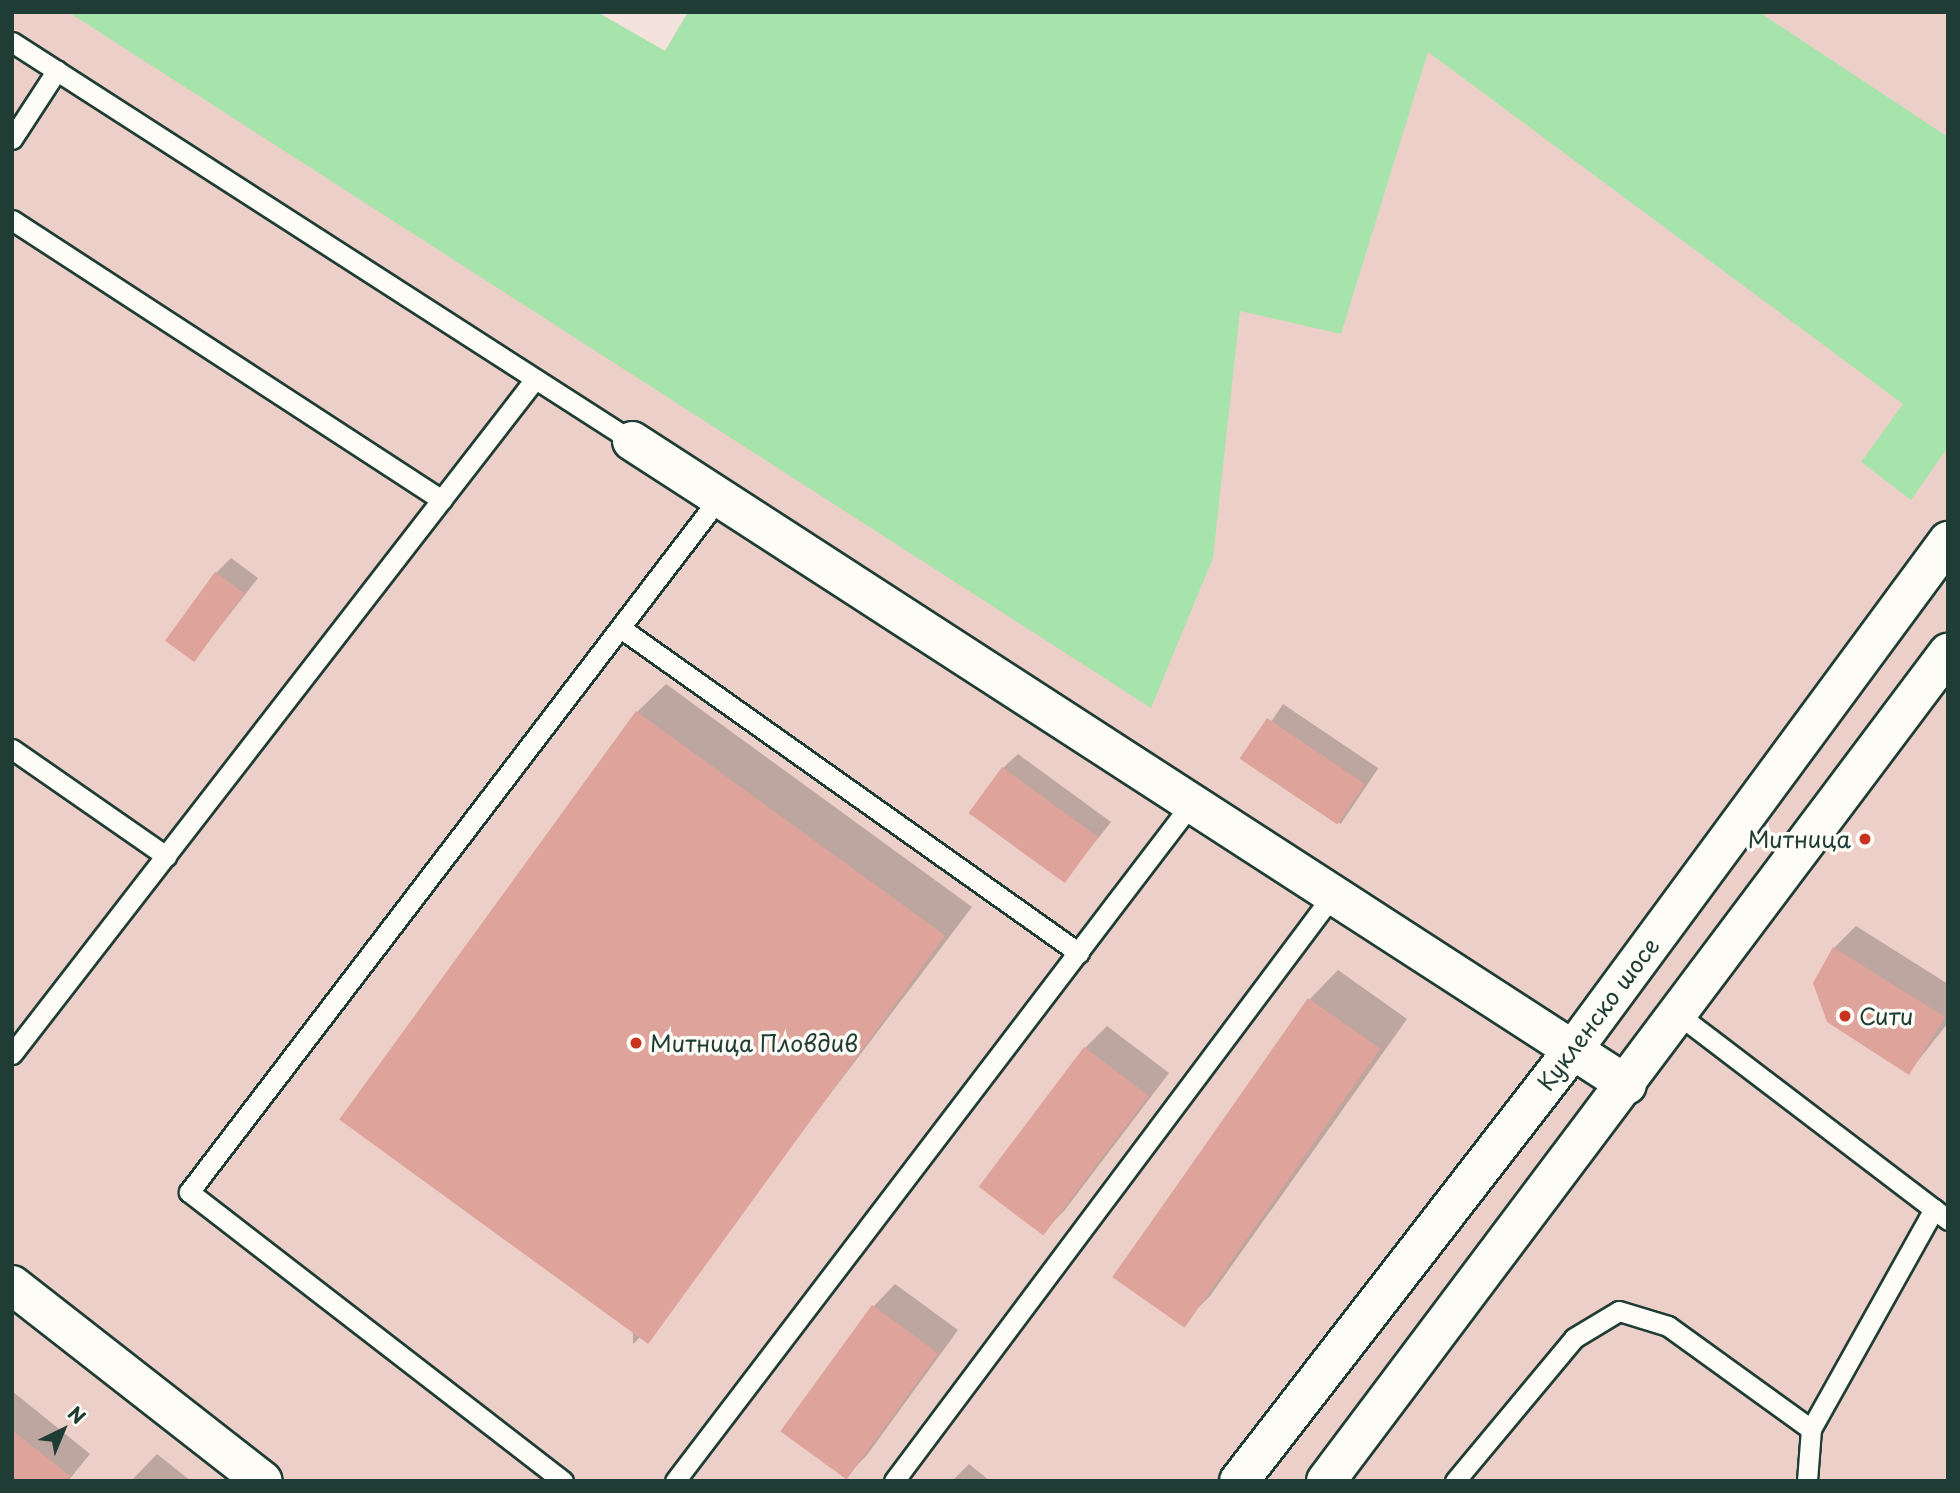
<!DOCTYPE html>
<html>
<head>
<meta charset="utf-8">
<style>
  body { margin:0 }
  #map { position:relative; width:1960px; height:1493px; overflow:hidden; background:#f4e2dc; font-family:"Playpen Sans",sans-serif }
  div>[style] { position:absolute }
  .built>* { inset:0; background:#edcfc9 }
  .green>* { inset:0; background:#a7e4ab }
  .shadow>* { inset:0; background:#0003; transform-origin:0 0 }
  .building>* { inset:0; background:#dea49c; transform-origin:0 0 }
  .roads { filter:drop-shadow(2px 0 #1f3d34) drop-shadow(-2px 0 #1f3d34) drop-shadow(0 2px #1f3d34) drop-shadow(0 -2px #1f3d34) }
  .lane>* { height:19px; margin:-9.5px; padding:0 9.5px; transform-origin:9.5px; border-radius:9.5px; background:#fdfcf7 }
  .street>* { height:38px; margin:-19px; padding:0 19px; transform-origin:19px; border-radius:19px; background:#fdfcf7 }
  .secondary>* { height:38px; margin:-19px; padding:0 19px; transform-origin:19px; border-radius:19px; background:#fdfcf7 }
  .dots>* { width:19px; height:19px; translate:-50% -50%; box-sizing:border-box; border:4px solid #fdfcf7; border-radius:50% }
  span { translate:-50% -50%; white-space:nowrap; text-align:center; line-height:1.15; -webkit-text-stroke:7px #fdfcf7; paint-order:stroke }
  .poi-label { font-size:23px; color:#1f3d34 }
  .right { translate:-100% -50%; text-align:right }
  .left { translate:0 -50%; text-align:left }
  .street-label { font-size:23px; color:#1f3d34 }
  .frame { position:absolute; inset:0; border:14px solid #1f3d34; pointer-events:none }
  .north { position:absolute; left:28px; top:1395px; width:70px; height:70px; -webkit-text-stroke:5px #fdfcf7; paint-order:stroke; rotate:43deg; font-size:19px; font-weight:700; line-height:28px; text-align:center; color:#1f3d34 }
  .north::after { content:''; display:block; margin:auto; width:24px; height:32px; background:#1f3d34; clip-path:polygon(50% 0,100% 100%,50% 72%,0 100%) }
</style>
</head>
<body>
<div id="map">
  <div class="built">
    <i style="clip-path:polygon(12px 12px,597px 12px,665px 51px,688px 12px,1948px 12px,1948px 1481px,12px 1481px)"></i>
  </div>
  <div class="green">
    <i style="clip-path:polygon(68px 12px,597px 12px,665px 51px,688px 12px,1759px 12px,1948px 137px,1948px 447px,1911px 500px,1861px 462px,1903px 404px,1428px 52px,1341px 334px,1240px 311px,1213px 558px,1151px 708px)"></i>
  </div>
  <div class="shadow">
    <i style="clip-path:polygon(231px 558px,258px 578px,194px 660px,216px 573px)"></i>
    <i style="clip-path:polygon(666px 684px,972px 907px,662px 1316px,633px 1344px,637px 712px)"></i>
    <i style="left:1283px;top:704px;width:115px;height:67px;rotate:34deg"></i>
    <i style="clip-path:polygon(1018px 754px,1111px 822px,1064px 881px,1003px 768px)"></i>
    <i style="clip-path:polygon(1856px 926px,1948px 984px,1948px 1023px,1909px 1072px,1815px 983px,1834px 948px)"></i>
    <i style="clip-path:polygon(1338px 970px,1407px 1019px,1210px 1296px,1182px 1324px,1113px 1276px,1310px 999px)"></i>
    <i style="clip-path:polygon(1107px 1026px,1169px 1073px,1064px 1211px,1043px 1232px,1085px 1048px)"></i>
    <i style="clip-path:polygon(895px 1284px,958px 1330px,867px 1455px,846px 1477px,782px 1431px,874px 1306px)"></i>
    <i style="clip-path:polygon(12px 1391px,90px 1454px,68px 1481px,12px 1481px)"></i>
    <i style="clip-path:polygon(157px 1454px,191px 1481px,131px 1481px)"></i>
    <i style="clip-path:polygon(969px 1464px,990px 1481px,952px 1481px)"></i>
  </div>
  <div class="building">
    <i style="left:215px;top:572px;width:36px;height:85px;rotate:36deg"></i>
    <i style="left:636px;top:711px;width:382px;height:505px;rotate:36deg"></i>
    <i style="left:1267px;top:718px;width:118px;height:49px;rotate:34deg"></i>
    <i style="left:1002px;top:767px;width:119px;height:57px;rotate:36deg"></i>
    <i style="clip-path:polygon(1833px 947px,1945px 1017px,1909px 1075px,1827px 1022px,1813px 983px)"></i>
    <i style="left:1308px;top:998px;width:88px;height:341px;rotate:35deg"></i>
    <i style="left:1084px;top:1047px;width:81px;height:175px;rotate:37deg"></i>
    <i style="left:872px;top:1305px;width:82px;height:156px;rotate:36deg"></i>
    <i style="clip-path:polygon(12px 1430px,70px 1476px,66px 1481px,12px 1481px)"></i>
  </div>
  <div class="roads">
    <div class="lane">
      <i style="left:12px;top:42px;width:737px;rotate:32.76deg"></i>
      <i style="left:12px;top:139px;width:82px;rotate:-56.9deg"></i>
      <i style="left:12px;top:220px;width:513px;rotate:33.07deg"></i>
      <i style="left:622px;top:629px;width:560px;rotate:35.34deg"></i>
      <i style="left:12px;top:749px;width:188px;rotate:34.8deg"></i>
      <i style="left:1679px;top:1015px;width:320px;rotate:37.3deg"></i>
      <i style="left:1934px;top:1209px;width:252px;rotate:119.2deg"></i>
      <i style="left:1811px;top:1429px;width:52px;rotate:94.4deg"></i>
      <i style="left:12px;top:1054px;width:854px;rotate:-52.23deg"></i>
      <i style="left:1934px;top:1209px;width:18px;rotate:38deg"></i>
      <i style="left:563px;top:1481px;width:473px;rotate:-142.3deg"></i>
      <i style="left:189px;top:1192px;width:873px;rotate:-52.63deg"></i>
      <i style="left:675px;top:1481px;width:851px;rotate:-52.69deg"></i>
      <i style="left:894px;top:1481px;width:731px;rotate:-53.18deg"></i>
      <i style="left:1455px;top:1481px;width:186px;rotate:-50.2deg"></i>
      <i style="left:1574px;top:1338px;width:52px;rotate:-31deg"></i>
      <i style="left:1619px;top:1311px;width:51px;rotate:17deg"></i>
      <i style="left:1668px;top:1326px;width:176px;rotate:35.8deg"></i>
    </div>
    <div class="street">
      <i style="left:632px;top:441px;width:1185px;rotate:32.91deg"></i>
      <i style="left:12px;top:1285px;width:318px;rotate:38deg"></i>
    </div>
    <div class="secondary">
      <i style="left:1239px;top:1481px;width:544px;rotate:-52.25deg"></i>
      <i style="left:1572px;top:1051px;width:634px;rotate:-53.6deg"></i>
      <i style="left:1326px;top:1481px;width:1036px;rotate:-53.09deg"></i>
    </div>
  </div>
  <div class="dots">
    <i style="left:1865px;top:839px;background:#c8321e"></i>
    <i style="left:1845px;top:1016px;background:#c8321e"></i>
    <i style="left:636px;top:1043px;background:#c8321e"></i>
  </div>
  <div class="poi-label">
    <span class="right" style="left:1851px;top:839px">Митница</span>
    <span class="left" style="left:1859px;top:1016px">Сити</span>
    <span class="left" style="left:650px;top:1043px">Митница Пловдив</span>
  </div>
  <div class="street-label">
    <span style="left:1598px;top:1014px;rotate:-53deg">Кукленско шосе</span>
  </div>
  <div class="frame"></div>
  <div class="north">N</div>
</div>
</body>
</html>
